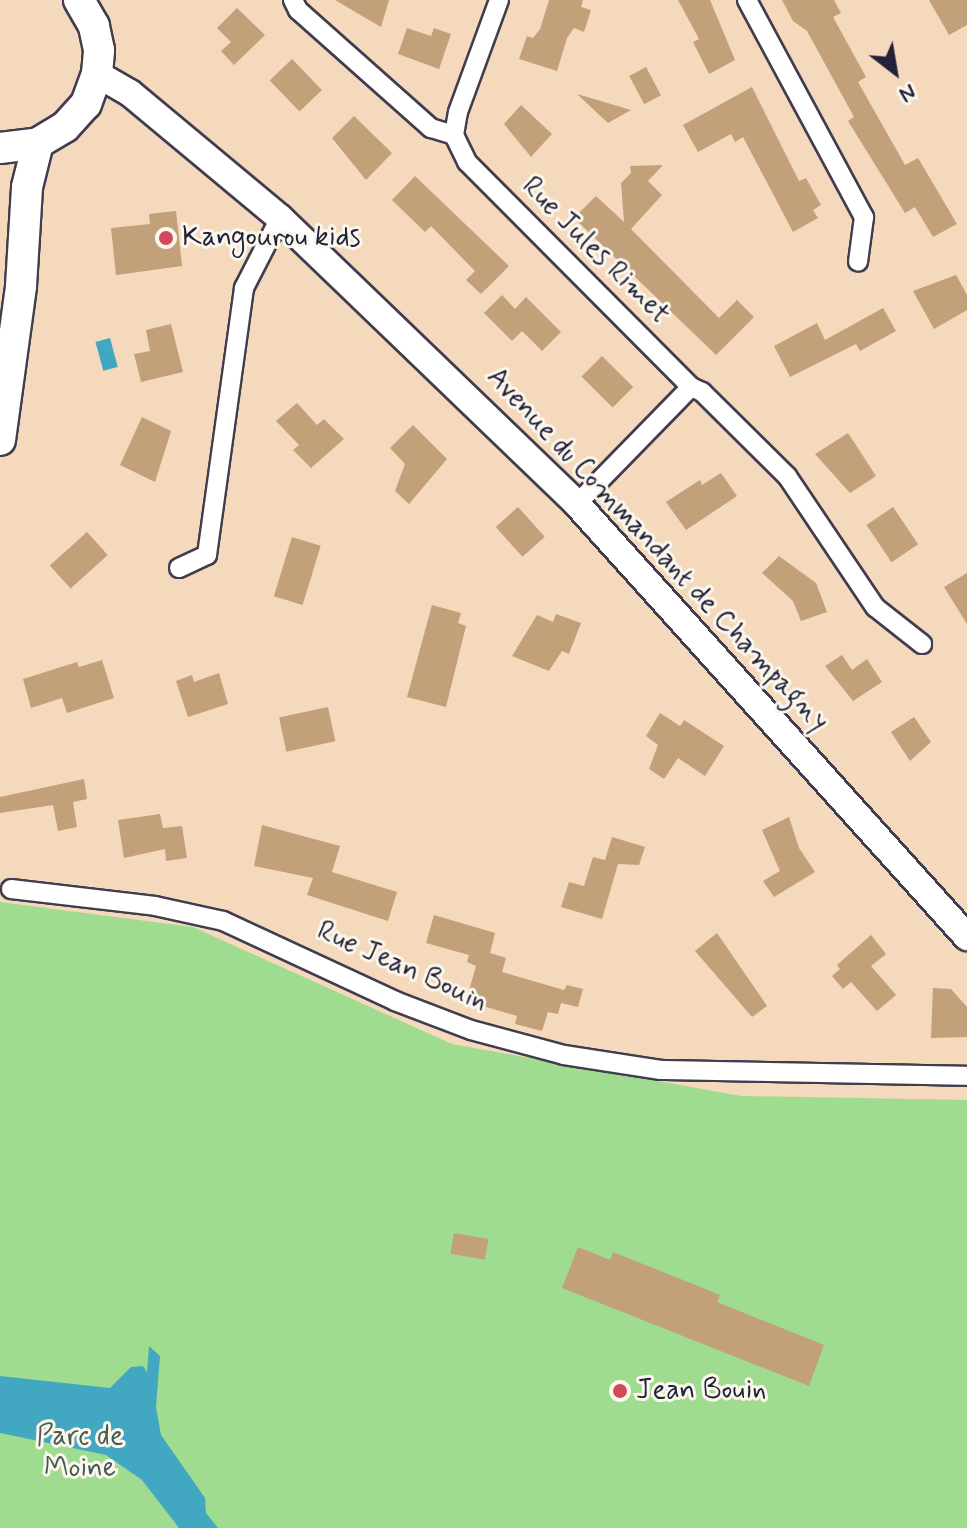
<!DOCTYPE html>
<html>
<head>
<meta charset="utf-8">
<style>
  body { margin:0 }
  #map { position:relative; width:967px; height:1528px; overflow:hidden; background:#f4d9bc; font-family:Mynerve,sans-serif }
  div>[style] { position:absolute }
  .green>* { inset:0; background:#a0dc90 }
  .water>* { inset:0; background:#42a8c2; transform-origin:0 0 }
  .building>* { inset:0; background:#c1a07a; transform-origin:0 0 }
  .roads { filter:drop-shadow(2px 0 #423d4e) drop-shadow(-2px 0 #423d4e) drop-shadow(0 2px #423d4e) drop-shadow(0 -2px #423d4e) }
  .street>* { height:18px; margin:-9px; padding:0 9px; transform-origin:9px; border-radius:9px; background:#fff }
  .secondary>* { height:26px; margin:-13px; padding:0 13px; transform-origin:13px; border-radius:13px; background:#fff }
  .primary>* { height:30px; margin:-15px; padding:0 15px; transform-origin:15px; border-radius:15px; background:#fff }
  .dots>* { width:22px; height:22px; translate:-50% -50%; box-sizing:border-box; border:4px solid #fbf7ec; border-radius:50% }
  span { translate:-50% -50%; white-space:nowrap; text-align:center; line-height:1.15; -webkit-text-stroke:6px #fbf7ec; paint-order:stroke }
  .poi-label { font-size:28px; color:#22223b }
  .left { translate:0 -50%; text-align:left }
  .street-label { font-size:28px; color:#22223b }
  .park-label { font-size:28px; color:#485a54 }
  .north { position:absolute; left:855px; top:32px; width:80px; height:80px; -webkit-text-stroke:6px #fbf7ec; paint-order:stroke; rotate:149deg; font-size:22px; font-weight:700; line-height:32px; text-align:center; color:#22223b }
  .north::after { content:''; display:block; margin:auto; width:28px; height:36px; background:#22223b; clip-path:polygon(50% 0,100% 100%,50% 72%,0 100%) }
</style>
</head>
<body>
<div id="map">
  <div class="green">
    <i style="clip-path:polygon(0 902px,193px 927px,452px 1044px,741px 1096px,967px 1100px,967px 1528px,0 1528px)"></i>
  </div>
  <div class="water">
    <i style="left:110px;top:338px;width:30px;height:15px;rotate:75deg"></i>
    <i style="clip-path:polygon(149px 1346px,160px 1356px,156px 1407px,161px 1435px,205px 1498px,206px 1513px,218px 1528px,179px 1528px,142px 1480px,106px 1455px,0 1433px,0 1376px,110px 1388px,131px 1367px,143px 1366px,147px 1372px)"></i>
  </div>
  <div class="building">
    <i style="clip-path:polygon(335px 0,389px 0,381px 27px)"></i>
    <i style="clip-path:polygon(549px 0,583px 0,581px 7px,591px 10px,584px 32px,574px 28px,567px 38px,557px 71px,519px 59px,527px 36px,533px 38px,540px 29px)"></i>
    <i style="clip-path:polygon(678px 0,710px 0,735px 60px,709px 74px,693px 42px,699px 39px)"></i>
    <i style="clip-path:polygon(782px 0,834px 0,841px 13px,833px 17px,866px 77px,858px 82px,905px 165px,918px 158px,957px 224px,933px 237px,915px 207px,905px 213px,848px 121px,854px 117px,807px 31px,793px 21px)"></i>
    <i style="clip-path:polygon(929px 0,967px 0,967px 25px,949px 35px)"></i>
    <i style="clip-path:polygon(237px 8px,265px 35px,234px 65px,221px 51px,231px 42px,217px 28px)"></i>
    <i style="clip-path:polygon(407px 28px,431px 36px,434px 28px,451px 34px,439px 69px,398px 54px)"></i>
    <i style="left:292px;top:59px;width:43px;height:31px;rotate:46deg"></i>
    <i style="left:646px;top:67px;width:32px;height:19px;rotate:62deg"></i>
    <i style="clip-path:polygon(752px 87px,799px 181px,806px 178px,821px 205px,813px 210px,818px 218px,793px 232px,743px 137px,735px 142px,731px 134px,698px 152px,683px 125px)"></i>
    <i style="clip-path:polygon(577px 94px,631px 110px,608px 123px)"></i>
    <i style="clip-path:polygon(521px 105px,552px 134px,531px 157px,504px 124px)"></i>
    <i style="clip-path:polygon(354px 116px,392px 153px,366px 180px,332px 138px)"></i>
    <i style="clip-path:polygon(663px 165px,648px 181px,662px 195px,631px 229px,719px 318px,737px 300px,754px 317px,716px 355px,574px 218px,596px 196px,624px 222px,621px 183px,631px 173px,630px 166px)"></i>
    <i style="clip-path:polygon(415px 176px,509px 266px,481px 294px,466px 280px,475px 271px,431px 226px,425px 232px,392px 200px)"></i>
    <i style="clip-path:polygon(176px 211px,182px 266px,116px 275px,111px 228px,150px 224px,149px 214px)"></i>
    <i style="clip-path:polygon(956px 275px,967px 295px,967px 310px,934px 329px,913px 291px)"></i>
    <i style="clip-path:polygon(502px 295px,515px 309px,526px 297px,561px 332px,542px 351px,522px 331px,512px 341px,484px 313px)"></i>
    <i style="clip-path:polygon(883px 308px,896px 331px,860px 351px,856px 344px,790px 377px,774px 346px,817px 323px,825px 340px)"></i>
    <i style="clip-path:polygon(171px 324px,183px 372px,141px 382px,134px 354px,150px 351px,146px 330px)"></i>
    <i style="left:602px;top:356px;width:44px;height:29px;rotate:45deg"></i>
    <i style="clip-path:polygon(297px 403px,317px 425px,324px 419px,344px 439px,311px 468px,293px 450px,299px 445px,276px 421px)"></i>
    <i style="clip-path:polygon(142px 417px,171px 431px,155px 482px,120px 465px)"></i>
    <i style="clip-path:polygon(413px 425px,447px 459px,409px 504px,395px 491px,405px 464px,390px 448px)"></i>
    <i style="clip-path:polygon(848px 433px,876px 476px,850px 493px,815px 454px)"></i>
    <i style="clip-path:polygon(721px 473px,737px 496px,686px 530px,666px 502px,700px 480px,702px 485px)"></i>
    <i style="left:518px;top:507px;width:40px;height:30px;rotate:48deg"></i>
    <i style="left:893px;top:507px;width:45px;height:32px;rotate:56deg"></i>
    <i style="left:87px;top:532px;width:31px;height:50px;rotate:48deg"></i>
    <i style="left:292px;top:537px;width:30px;height:62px;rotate:17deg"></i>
    <i style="clip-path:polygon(779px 556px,816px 583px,827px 612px,801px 621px,793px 601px,762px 573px)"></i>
    <i style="clip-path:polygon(967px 573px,967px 624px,944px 587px)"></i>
    <i style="clip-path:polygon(432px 605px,461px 613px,458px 623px,466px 626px,446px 707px,407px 697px)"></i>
    <i style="clip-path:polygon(556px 614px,581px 623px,569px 654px,562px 651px,549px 671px,512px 656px,537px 615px,553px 622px)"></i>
    <i style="clip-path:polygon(842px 655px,852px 670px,867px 659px,882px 682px,853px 701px,825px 666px)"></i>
    <i style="clip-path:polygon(102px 660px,114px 698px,67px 713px,62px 698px,31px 708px,23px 679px,77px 662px,79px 667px)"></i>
    <i style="clip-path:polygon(219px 673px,228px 704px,188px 717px,176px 681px,192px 675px,194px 682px)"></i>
    <i style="left:328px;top:707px;width:35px;height:50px;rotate:78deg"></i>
    <i style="clip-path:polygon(660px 713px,680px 726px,684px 720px,724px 746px,705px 776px,678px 758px,664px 779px,649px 769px,658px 745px,646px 736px)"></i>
    <i style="clip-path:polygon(914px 717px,931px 742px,910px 761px,891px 732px)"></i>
    <i style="clip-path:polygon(84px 779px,87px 799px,73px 802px,77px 827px,58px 831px,53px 805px,0 813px,0 797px)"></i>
    <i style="clip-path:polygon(160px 814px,163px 828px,182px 826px,187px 858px,166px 861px,165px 849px,124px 858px,118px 820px)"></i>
    <i style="clip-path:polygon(789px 817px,799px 848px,815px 872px,774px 897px,763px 881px,780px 871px,762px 830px)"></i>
    <i style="clip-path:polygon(262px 825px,340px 846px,332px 872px,397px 892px,388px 921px,307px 895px,313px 878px,254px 866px)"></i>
    <i style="clip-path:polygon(612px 837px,645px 847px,639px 865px,618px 864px,602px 919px,561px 907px,569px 882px,584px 886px,593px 857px,605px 860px)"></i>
    <i style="clip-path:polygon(434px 915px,495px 933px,490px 953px,506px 958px,502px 972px,564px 990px,567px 985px,583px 989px,578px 1007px,561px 1003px,558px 1014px,548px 1012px,542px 1031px,515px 1024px,517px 1016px,466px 1001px,476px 966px,467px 962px,469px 955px,426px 943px)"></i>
    <i style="clip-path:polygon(717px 933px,767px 1006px,752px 1017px,695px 951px)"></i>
    <i style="clip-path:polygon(871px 935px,886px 954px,871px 966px,896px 995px,877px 1011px,851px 982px,843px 989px,832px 976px,840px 969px,837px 965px)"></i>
    <i style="clip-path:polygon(933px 988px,951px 989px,967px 1007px,967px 1037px,931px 1038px)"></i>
    <i style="left:454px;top:1233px;width:35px;height:21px;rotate:10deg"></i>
    <i style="clip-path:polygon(578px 1247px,610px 1260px,613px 1252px,698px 1286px,720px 1295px,717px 1302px,824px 1345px,809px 1386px,562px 1288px)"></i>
  </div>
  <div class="roads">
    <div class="street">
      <i style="left:293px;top:0;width:11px;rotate:63deg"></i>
      <i style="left:298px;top:10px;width:178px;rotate:41.6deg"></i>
      <i style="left:431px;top:128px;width:24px;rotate:17deg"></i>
      <i style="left:499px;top:0;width:119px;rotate:110.1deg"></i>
      <i style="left:458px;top:112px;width:23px;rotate:100deg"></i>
      <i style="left:454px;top:135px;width:30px;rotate:64deg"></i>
      <i style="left:467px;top:162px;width:317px;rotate:45.1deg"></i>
      <i style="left:691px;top:387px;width:163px;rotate:134.3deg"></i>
      <i style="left:747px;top:0;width:247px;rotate:61.7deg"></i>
      <i style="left:864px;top:217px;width:45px;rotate:97.6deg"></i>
      <i style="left:691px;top:387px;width:12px;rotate:24deg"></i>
      <i style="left:702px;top:392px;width:120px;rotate:44.7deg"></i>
      <i style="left:787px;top:476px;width:158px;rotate:56.1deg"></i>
      <i style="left:875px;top:607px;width:60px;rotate:38.2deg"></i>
      <i style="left:179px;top:568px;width:31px;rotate:-25deg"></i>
      <i style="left:207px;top:555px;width:270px;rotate:-82.1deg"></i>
      <i style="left:244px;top:288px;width:79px;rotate:-62.8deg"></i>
      <i style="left:11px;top:889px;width:145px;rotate:6.7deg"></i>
      <i style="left:155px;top:906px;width:70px;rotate:12.4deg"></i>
      <i style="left:223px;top:921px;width:190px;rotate:24.9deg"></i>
      <i style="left:395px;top:1001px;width:81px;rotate:20.9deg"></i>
      <i style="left:471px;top:1030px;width:96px;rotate:15deg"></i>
      <i style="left:564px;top:1055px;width:98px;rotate:8.8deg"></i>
      <i style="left:661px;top:1070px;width:306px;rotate:1.1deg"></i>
    </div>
    <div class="secondary">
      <i style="left:97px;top:74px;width:38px;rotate:30deg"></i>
      <i style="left:130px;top:93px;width:195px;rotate:39.8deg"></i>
      <i style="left:280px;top:218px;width:412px;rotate:43.9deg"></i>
      <i style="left:577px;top:504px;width:583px;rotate:47.99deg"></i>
    </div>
    <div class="primary">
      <i style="left:0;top:148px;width:38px;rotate:-7deg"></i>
      <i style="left:38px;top:143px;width:31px;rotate:-31deg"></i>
      <i style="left:65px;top:127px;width:31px;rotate:-48deg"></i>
      <i style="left:86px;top:104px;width:32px;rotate:-70deg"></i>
      <i style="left:97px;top:74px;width:24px;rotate:-85deg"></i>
      <i style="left:99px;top:50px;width:25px;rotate:-102deg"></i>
      <i style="left:94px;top:26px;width:30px;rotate:-120deg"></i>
      <i style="left:0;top:440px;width:155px;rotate:-82.2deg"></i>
      <i style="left:21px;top:286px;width:99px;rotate:-86.5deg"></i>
      <i style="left:27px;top:187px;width:45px;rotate:-76deg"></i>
    </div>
  </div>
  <div class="dots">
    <i style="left:166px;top:238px;background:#d1495b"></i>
    <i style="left:620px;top:1391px;background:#d1495b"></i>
  </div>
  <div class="poi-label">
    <span class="left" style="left:182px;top:238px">Kangourou kids</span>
    <span class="left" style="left:636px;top:1391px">Jean Bouin</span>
  </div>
  <div class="street-label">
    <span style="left:595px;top:251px;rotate:45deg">Rue Jules Rimet</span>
    <span style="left:657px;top:550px;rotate:47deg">Avenue du Commandant de Champagny</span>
    <span style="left:402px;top:967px;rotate:24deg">Rue Jean Bouin</span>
  </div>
  <div class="park-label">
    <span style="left:80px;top:1453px">Parc de<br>Moine</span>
  </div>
  <div class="north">N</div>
</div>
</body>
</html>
